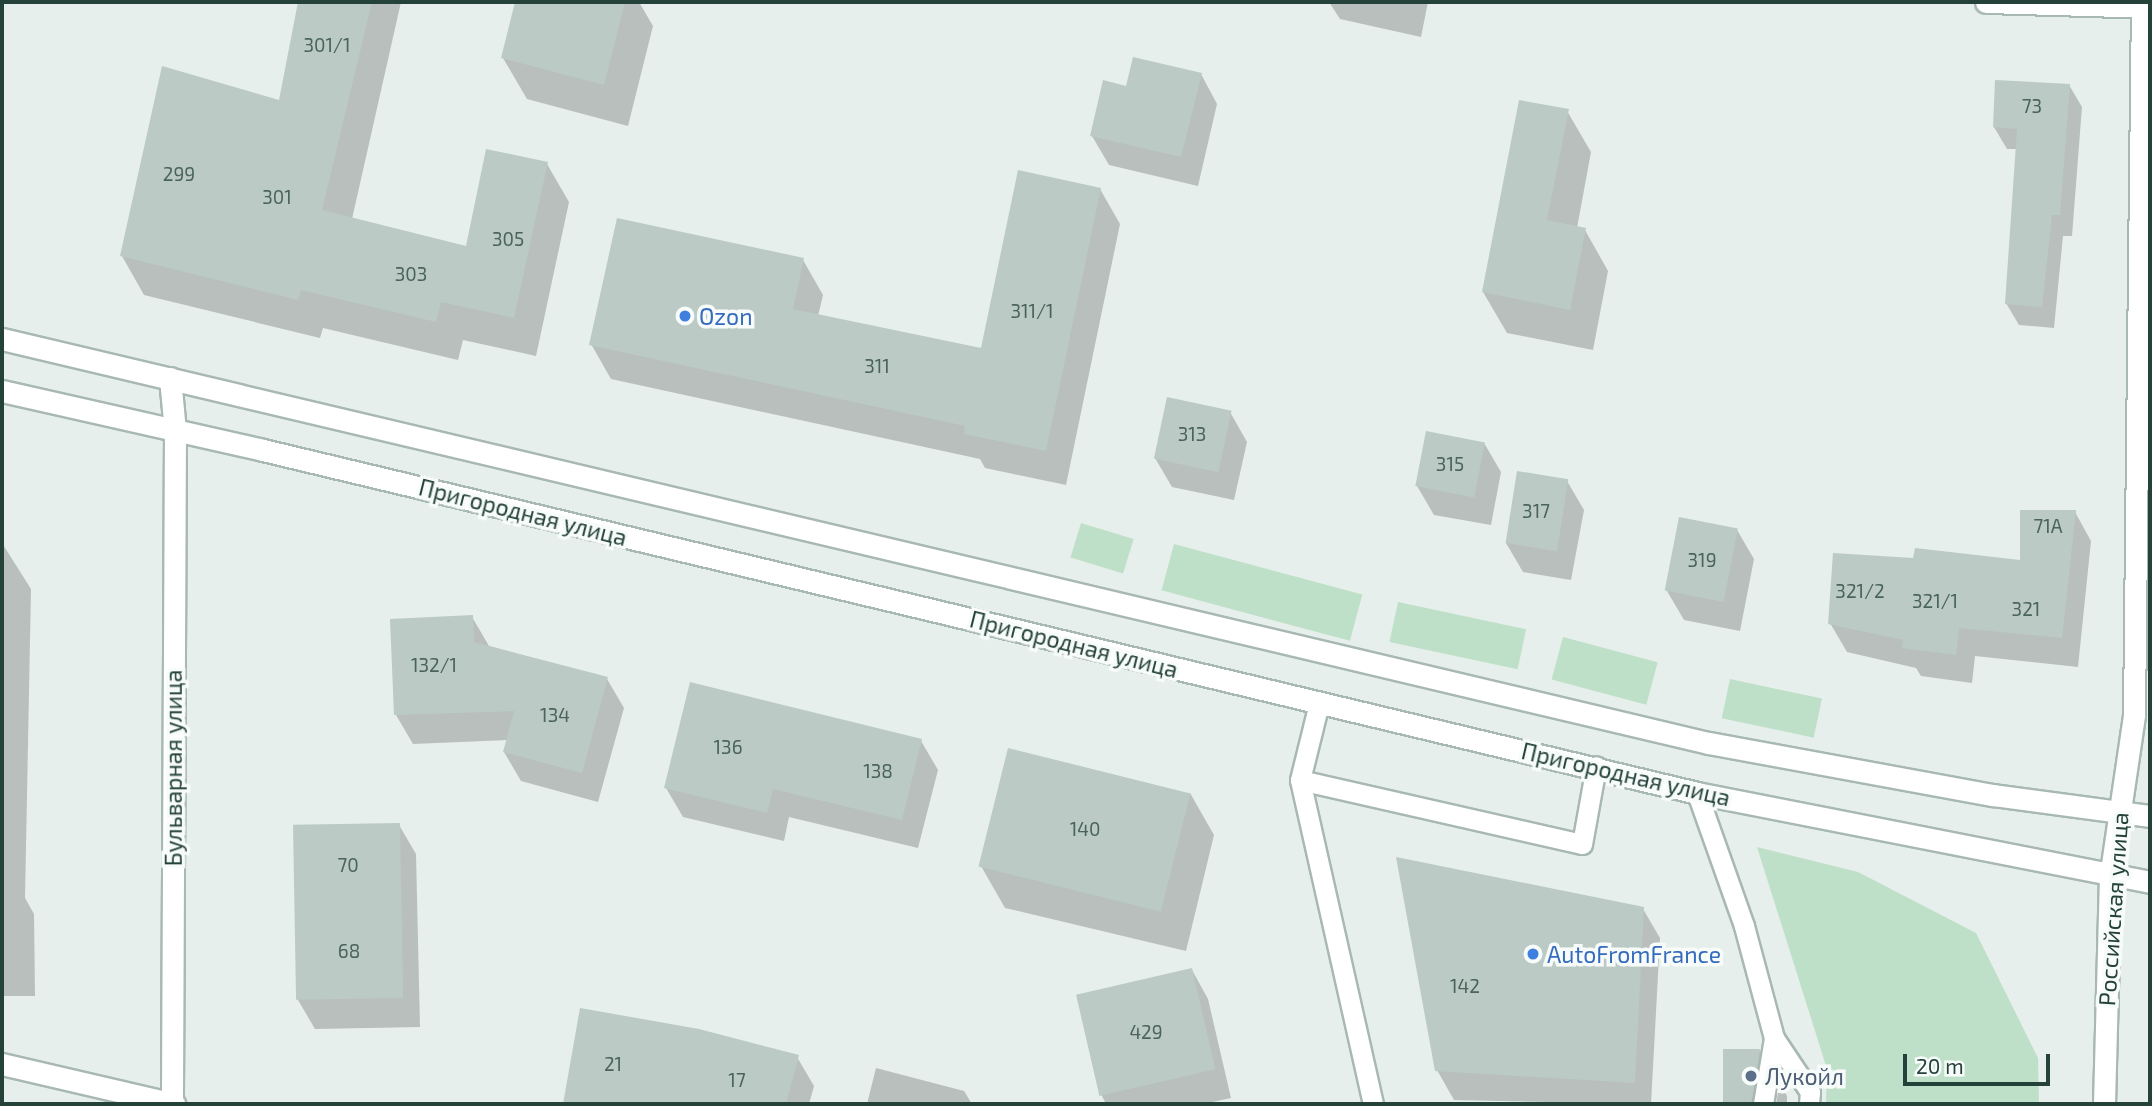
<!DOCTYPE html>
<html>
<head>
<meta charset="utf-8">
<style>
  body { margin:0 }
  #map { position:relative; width:2152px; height:1106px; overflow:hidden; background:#e6efeb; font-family:"Exo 2",sans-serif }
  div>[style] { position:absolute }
  .green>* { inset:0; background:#bfe0c8; transform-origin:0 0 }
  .shadow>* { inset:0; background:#0003 }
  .building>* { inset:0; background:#bbcac4; transform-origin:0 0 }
  .roads { filter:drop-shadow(2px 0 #a8b8b2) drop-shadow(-2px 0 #a8b8b2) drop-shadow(0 2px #a8b8b2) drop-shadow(0 -2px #a8b8b2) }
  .service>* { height:19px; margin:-9.5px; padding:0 9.5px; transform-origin:9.5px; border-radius:9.5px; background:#fff }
  .minor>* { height:21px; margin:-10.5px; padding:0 10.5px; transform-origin:10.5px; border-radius:10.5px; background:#fff }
  .tertiary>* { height:21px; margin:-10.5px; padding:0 10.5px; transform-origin:10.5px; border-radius:10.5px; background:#fff }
  .secondary>* { height:21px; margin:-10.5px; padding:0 10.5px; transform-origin:10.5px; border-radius:10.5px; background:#fff }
  .dots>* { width:19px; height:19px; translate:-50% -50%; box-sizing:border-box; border:4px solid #f7fbf9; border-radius:50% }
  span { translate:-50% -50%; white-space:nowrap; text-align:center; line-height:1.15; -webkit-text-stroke:7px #f7fbf9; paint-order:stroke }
  .number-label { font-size:19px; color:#4a645c }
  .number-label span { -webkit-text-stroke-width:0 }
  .shop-label { font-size:23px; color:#366cbe }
  .left { translate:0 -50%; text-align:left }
  .street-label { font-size:23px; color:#24423a }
  .service-label { font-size:23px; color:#4e5e75 }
  .frame { position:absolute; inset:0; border:4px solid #24423a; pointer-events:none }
  .scale { position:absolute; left:1903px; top:1054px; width:147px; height:32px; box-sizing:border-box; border:4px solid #24423a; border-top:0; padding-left:9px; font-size:21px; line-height:24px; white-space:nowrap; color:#24423a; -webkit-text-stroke:5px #f7fbf9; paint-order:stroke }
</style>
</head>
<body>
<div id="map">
  <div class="green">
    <i style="left:1081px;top:523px;width:55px;height:36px;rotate:17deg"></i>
    <i style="left:1174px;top:544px;width:195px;height:48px;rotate:15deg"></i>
    <i style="left:1398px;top:602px;width:131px;height:41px;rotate:12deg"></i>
    <i style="left:1563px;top:637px;width:98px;height:44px;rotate:15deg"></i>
    <i style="left:1730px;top:679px;width:94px;height:40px;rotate:12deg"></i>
    <i style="clip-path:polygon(1757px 847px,1858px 872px,1976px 933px,2038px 1058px,2039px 1104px,1826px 1104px,1827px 1069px)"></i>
  </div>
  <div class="shadow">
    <i style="clip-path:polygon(300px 2px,401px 2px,352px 219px,467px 248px,547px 164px,569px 202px,536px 356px,463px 340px,458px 360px,323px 328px,320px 338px,144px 295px,122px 256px,281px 102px)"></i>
    <i style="clip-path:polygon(517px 2px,639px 2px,653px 26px,628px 126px,527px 99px,503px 58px)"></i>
    <i style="clip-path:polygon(1329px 2px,1428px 2px,1421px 37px,1340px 19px)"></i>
    <i style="clip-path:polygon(1201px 74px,1217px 104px,1198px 186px,1109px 165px,1092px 136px,1127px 88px)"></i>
    <i style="clip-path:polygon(2069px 85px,2082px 107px,2072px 236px,2063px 236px,2054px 328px,2019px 325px,2006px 303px,2017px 149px,2007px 149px,1994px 127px)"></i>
    <i style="clip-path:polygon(1567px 111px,1591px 152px,1577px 228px,1585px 230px,1608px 271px,1593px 350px,1507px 333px,1483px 292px)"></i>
    <i style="clip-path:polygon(1100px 189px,1120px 224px,1066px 485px,985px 468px,980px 459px,611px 379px,591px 344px,803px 260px,823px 295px,818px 316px,983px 350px)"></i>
    <i style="clip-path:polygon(1230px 412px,1247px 442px,1234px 500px,1172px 487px,1155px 458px)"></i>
    <i style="clip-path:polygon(1484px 443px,1501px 472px,1491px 525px,1434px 515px,1417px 486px)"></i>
    <i style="clip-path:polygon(1567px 481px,1584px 510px,1571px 580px,1523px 572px,1506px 543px)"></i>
    <i style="clip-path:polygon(2075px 512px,2091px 541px,2078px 667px,1975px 656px,1972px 683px,1921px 676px,1916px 668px,1847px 652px,1830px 623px,1915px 560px,2022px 562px)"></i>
    <i style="clip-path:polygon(1737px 530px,1754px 559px,1740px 631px,1684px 620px,1667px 591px)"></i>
    <i style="clip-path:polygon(2px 543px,31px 589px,25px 898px,34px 914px,35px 996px,2px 996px)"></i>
    <i style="clip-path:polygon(472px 617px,489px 646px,607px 679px,624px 708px,598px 802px,521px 781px,504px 752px,508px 740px,413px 744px,396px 715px)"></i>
    <i style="clip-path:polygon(921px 741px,938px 770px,918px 848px,789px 817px,784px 841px,683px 817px,666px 788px)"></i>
    <i style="clip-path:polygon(1190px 793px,1214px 835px,1186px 951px,1005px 908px,981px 866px)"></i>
    <i style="clip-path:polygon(399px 825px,416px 854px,420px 1027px,315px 1029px,298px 1000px)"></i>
    <i style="clip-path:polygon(1643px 909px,1660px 938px,1651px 1104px,1454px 1100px,1437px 1070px)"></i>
    <i style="clip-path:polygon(1192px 970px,1208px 999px,1231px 1098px,1203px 1104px,1106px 1104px,1101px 1094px)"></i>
    <i style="clip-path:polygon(582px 1010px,797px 1057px,814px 1086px,809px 1104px,565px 1104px)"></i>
    <i style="clip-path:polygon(1725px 1050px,1759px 1050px,1767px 1065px,1761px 1104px,1725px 1104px)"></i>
    <i style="clip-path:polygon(876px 1068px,964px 1091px,972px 1104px,867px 1104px)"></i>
    <i style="clip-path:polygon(1780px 1084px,1787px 1096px,1787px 1104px,1776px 1104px)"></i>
  </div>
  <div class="building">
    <i style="clip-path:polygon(298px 2px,372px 2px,322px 210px,466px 246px,486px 149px,548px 162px,514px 318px,441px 302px,436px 322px,301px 290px,298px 300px,120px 256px,162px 66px,279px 100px)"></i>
    <i style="clip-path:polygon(515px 2px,625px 2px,604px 85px,501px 58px)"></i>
    <i style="clip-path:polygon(1133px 57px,1202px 73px,1181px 157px,1090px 136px,1103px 80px,1126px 86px)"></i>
    <i style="clip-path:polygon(1995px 80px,2070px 84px,2060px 215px,2052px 215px,2042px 307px,2005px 304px,2017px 129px,1993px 127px)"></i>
    <i style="clip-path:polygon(1519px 100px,1569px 109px,1547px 220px,1586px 228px,1570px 310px,1482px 292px)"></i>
    <i style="clip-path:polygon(1018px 170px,1101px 188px,1046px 451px,964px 434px,965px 426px,589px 345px,617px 218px,804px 258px,793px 309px,981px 348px)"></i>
    <i style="left:1167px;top:397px;width:66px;height:63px;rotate:12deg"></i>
    <i style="left:1426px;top:431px;width:60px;height:56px;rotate:11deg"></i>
    <i style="left:1517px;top:471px;width:52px;height:73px;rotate:9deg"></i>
    <i style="clip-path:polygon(2020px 510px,2076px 510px,2062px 638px,1959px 628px,1956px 655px,1902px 648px,1903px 640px,1828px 624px,1833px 553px,1913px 558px,1915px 548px,2020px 560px)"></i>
    <i style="left:1679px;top:517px;width:60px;height:75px;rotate:11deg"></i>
    <i style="clip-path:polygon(473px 615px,474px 642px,608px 677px,582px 773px,503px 752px,514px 711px,394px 715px,390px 619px)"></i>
    <i style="clip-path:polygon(690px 682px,922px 739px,902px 820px,773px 789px,767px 813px,664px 788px)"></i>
    <i style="left:1008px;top:748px;width:188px;height:122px;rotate:14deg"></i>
    <i style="left:400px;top:823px;width:175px;height:107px;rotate:89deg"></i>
    <i style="clip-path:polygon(1396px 857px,1644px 907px,1635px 1083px,1435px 1071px)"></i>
    <i style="left:1192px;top:968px;width:104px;height:119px;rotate:77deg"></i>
    <i style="clip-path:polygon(580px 1008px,699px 1029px,799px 1055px,786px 1104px,563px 1104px)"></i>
    <i style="clip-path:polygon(1723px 1049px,1760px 1049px,1751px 1104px,1723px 1104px)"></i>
  </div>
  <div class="roads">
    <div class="service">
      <i style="left:1319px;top:703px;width:79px;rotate:103.9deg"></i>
      <i style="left:1300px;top:780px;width:332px;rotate:77.3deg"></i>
      <i style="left:1300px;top:780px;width:289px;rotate:12.8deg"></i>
      <i style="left:1582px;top:844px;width:79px;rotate:-79.8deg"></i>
      <i style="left:1697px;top:793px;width:141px;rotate:70.5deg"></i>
      <i style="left:1744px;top:926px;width:116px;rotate:75deg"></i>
      <i style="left:1774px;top:1038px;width:67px;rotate:99.5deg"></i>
      <i style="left:1774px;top:1038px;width:65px;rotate:56.3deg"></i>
      <i style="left:1810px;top:1092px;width:12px;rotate:95deg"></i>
    </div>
    <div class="minor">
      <i style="left:1986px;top:2px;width:164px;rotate:1.7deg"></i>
      <i style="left:170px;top:378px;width:53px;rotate:84.6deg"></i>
      <i style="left:175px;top:431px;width:673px;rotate:90.26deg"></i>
      <i style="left:2px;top:1064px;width:177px;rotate:13.1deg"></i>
    </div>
    <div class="tertiary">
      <i style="left:2px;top:339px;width:1754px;rotate:13.32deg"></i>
      <i style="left:1709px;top:743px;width:289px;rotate:10.4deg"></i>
      <i style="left:1993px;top:795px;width:158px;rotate:7.6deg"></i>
      <i style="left:2px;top:391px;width:268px;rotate:12.7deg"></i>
      <i style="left:263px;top:450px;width:1474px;rotate:13.45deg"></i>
      <i style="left:1697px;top:793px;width:462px;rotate:11.1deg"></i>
    </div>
    <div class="secondary">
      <i style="left:2104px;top:1104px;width:226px;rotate:-88.5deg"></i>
      <i style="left:2110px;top:878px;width:165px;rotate:-81.6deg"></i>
      <i style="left:2134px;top:715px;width:713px;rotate:-89.36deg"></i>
    </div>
  </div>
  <div class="dots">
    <i style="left:685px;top:316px;background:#3f7fe0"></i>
    <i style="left:1533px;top:954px;background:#3f7fe0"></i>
    <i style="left:1751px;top:1076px;background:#5c6f8a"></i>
  </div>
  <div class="number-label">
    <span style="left:327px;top:45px">301/1</span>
    <span style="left:2032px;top:106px">73</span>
    <span style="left:179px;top:174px">299</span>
    <span style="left:277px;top:197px">301</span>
    <span style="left:508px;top:239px">305</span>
    <span style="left:411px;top:274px">303</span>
    <span style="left:1032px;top:311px">311/1</span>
    <span style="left:877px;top:366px">311</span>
    <span style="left:1192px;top:434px">313</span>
    <span style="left:1450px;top:464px">315</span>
    <span style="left:1536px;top:511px">317</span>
    <span style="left:2048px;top:526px">71А</span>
    <span style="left:1702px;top:560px">319</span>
    <span style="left:1860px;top:591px">321/2</span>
    <span style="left:1935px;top:601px">321/1</span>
    <span style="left:2026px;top:609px">321</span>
    <span style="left:434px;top:665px">132/1</span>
    <span style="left:555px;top:715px">134</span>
    <span style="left:728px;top:747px">136</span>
    <span style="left:878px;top:771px">138</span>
    <span style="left:1085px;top:829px">140</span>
    <span style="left:348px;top:865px">70</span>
    <span style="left:349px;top:951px">68</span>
    <span style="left:1465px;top:986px">142</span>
    <span style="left:1146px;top:1032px">429</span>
    <span style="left:613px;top:1064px">21</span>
    <span style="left:737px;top:1080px">17</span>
  </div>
  <div class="shop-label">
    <span class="left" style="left:699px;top:316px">Ozon</span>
    <span class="left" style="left:1547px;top:954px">AutoFromFrance</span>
  </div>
  <div class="street-label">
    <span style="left:523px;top:512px;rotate:14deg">Пригородная улица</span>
    <span style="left:1074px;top:644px;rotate:14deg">Пригородная улица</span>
    <span style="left:173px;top:768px;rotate:-90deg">Бульварная улица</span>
    <span style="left:1626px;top:774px;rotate:13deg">Пригородная улица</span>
    <span style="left:2113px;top:909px;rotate:-86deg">Российская улица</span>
  </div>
  <div class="service-label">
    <span class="left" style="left:1765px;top:1076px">Лукойл</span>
  </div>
  <div class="frame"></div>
  <div class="scale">20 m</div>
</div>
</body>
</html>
